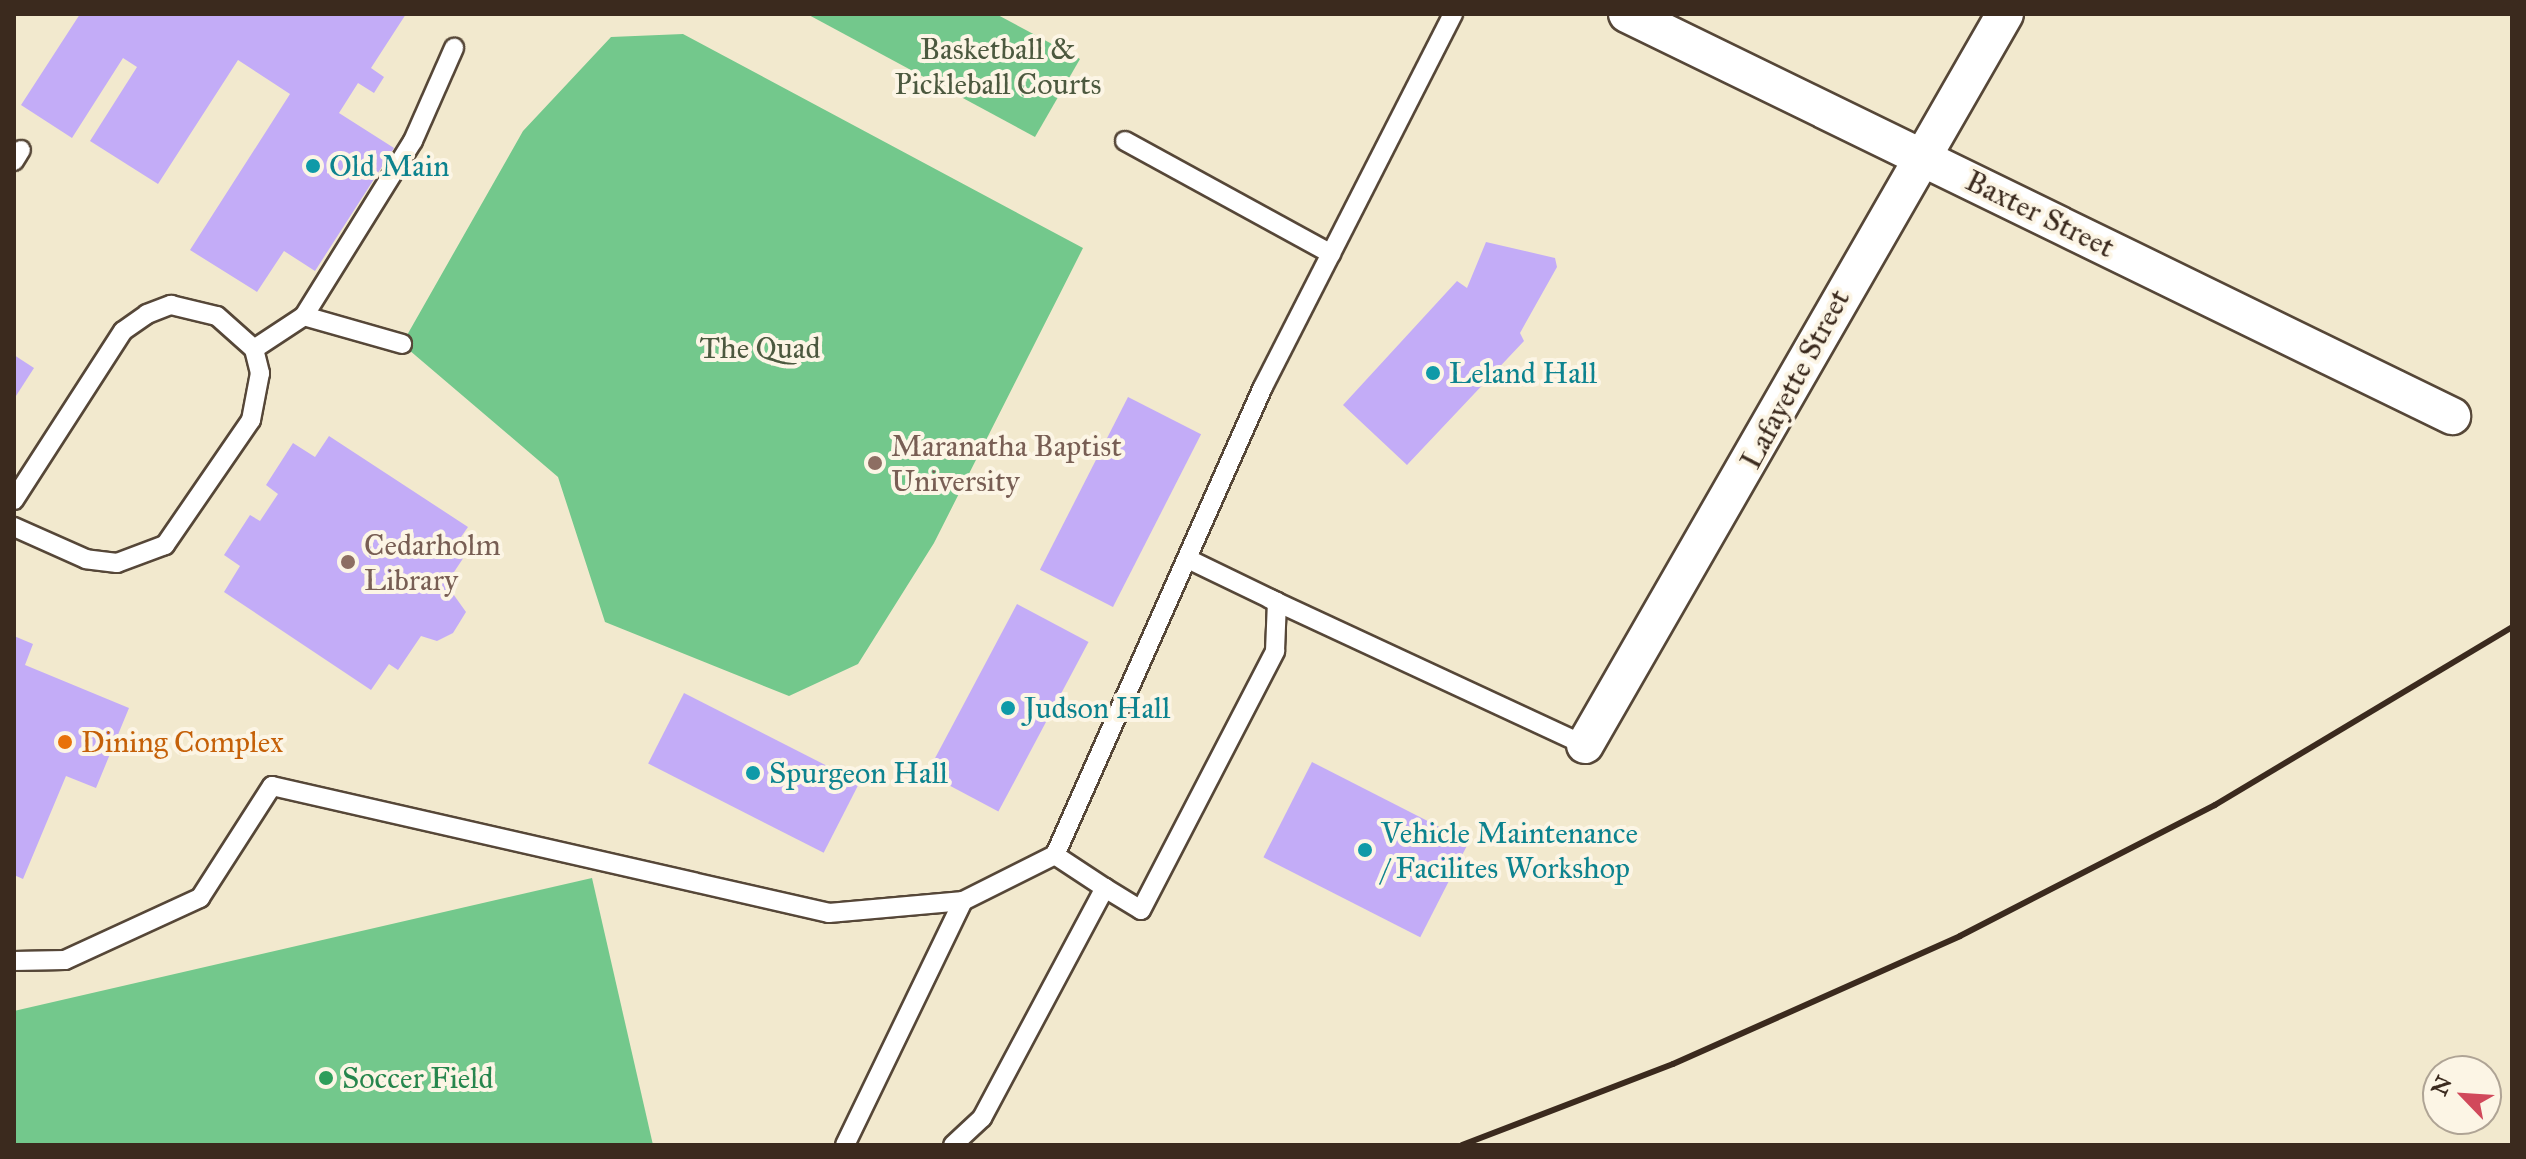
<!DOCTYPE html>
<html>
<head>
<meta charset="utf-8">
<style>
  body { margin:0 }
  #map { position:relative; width:2526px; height:1159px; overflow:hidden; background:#f2e9ce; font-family:"IM FELL Great Primer",serif }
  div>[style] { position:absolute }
  .green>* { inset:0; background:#73c88c }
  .building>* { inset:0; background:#c3acf7; transform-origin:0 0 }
  .roads { filter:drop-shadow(2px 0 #564738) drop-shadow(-2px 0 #564738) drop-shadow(0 2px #564738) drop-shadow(0 -2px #564738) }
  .service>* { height:18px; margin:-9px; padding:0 9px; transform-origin:9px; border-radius:9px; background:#fff }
  .minor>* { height:36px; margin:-18px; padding:0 18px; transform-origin:18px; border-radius:18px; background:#fff }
  .rail>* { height:6px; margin:-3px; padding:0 3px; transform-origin:3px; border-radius:3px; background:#3b2a1e }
  .dots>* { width:22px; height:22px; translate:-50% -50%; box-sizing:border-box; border:4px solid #fcf5e5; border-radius:50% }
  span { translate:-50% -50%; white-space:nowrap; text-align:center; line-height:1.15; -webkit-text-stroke:8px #fcf5e5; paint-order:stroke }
  .park-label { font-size:30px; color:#4c593f }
  .culture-label { font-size:30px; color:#0d838f }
  .left { translate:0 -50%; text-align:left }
  .street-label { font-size:30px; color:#3b2a1e }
  .education-label { font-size:30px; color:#785e54 }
  .food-label { font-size:30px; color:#c56008 }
  .leisure-label { font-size:30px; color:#27864d }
  .frame { position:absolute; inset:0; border:16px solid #3b2a1e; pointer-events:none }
  .north { position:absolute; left:2422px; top:1055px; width:80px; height:80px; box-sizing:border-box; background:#fcf5e5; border:2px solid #afa495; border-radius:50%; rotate:295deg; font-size:22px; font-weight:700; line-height:32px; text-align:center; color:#3b2a1e }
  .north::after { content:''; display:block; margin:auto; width:28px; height:36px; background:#d1495b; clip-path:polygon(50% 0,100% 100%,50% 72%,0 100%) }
</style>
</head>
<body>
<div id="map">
  <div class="green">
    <i style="clip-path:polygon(807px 14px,996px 14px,1080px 59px,1035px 137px)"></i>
    <i style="clip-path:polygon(683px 34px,1083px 248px,934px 543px,858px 664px,789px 696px,605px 622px,558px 477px,402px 344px,523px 131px,611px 37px)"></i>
    <i style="clip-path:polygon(592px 878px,653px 1145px,14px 1145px,14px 1011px)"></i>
  </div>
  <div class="building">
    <i style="clip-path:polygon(80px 14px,406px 14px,371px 68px,384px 77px,374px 93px,358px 83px,339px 113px,394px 148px,315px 271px,284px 251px,257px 292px,190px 250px,290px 94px,238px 60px,158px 184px,90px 141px,137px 67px,123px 58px,72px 138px,21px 105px)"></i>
    <i style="clip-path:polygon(1486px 242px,1555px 258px,1557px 267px,1520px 333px,1524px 341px,1407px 465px,1343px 405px,1457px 281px,1467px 288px)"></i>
    <i style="clip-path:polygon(14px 355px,34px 368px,14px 399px)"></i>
    <i style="left:1128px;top:397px;width:82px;height:194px;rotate:27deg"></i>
    <i style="clip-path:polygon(329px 436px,468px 527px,454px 547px,466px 554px,446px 584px,466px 612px,453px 633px,437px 641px,421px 636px,398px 670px,389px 664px,371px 690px,224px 592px,240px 566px,224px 555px,250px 515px,260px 521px,278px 494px,266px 485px,293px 443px,315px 457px)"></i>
    <i style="left:1017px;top:604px;width:81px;height:192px;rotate:28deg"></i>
    <i style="clip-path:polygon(14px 636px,33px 644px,25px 665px,129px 708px,96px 788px,66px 776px,23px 879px,14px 875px)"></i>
    <i style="left:684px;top:693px;width:197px;height:79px;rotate:27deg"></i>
    <i style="left:1312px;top:762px;width:176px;height:107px;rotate:27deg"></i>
  </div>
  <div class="roads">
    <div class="service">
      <i style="left:1125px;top:141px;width:235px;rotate:28.7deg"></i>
      <i style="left:14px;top:161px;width:13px;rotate:-58deg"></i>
      <i style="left:304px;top:316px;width:102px;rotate:15.9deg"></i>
      <i style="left:254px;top:349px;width:60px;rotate:-33.4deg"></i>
      <i style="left:304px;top:316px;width:206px;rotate:-58.1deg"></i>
      <i style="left:413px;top:141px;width:102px;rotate:-66.2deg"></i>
      <i style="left:14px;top:500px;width:201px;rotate:-57.2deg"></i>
      <i style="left:123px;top:331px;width:29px;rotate:-35deg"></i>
      <i style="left:147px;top:314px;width:26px;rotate:-21deg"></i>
      <i style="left:171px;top:305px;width:47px;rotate:13.4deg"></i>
      <i style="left:217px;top:316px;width:50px;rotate:41.7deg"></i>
      <i style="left:254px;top:349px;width:25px;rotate:76deg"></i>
      <i style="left:260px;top:373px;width:48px;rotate:100.8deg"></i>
      <i style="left:251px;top:420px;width:152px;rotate:124.5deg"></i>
      <i style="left:165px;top:545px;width:51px;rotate:159.4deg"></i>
      <i style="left:117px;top:563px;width:31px;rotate:-173deg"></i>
      <i style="left:86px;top:559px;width:79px;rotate:-156deg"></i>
      <i style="left:1270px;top:599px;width:347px;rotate:24.9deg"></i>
      <i style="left:1105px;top:888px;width:42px;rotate:31.4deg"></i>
      <i style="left:1141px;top:910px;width:292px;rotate:-62.6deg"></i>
      <i style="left:1275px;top:651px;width:49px;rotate:-87.7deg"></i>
      <i style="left:1277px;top:602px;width:94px;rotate:-154.2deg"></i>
      <i style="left:14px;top:961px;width:51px;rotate:-1.1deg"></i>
      <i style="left:65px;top:960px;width:149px;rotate:-24.7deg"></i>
      <i style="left:200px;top:898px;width:133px;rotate:-57.3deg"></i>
      <i style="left:272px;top:786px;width:571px;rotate:12.84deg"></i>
      <i style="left:829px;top:913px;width:135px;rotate:-5.1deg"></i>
      <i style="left:963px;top:901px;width:103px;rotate:-26.6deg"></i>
      <i style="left:1055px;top:855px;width:512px;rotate:-66.04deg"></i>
      <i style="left:1263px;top:387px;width:419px;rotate:-63deg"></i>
      <i style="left:845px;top:1145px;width:271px;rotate:-64.2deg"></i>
      <i style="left:953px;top:1145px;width:40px;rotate:-43deg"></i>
      <i style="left:982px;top:1118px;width:261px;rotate:-61.9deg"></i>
      <i style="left:1105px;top:888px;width:60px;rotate:-146.6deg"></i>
    </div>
    <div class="minor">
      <i style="left:1627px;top:14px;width:918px;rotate:25.98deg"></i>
      <i style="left:1585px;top:745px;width:843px;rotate:-60.12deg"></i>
    </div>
  </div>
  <div class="rail">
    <i style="left:1462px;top:1145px;width:226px;rotate:-21deg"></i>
    <i style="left:1673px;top:1064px;width:314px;rotate:-24deg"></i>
    <i style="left:1960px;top:936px;width:287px;rotate:-27.2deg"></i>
    <i style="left:2215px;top:805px;width:346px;rotate:-30.9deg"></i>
  </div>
  <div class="dots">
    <i style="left:313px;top:166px;background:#0f9aa8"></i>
    <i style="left:1433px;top:373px;background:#0f9aa8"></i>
    <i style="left:875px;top:463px;background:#8d6e63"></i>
    <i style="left:348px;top:562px;background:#8d6e63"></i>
    <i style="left:1008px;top:708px;background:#0f9aa8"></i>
    <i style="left:65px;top:742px;background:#e8710a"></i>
    <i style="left:753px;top:773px;background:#0f9aa8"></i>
    <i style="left:1365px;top:850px;background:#0f9aa8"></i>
    <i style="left:326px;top:1078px;background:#2e9e5b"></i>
  </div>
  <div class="park-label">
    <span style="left:998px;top:66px">Basketball &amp;<br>Pickleball Courts</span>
    <span style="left:760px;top:348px">The Quad</span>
  </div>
  <div class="culture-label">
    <span class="left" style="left:329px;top:166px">Old Main</span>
    <span class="left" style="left:1449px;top:373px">Leland Hall</span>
    <span class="left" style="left:1024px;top:708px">Judson Hall</span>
    <span class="left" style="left:769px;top:773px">Spurgeon Hall</span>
    <span class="left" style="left:1381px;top:850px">Vehicle Maintenance<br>/ Facilites Workshop</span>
  </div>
  <div class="street-label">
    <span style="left:2040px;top:214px;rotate:26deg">Baxter Street</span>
    <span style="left:1795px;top:379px;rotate:-62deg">Lafayette Street</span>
  </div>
  <div class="education-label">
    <span class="left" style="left:891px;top:463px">Maranatha Baptist<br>University</span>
    <span class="left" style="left:364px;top:562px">Cedarholm<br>Library</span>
  </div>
  <div class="food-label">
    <span class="left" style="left:81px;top:742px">Dining Complex</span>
  </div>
  <div class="leisure-label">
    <span class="left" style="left:342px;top:1078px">Soccer Field</span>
  </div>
  <div class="frame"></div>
  <div class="north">N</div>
</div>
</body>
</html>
